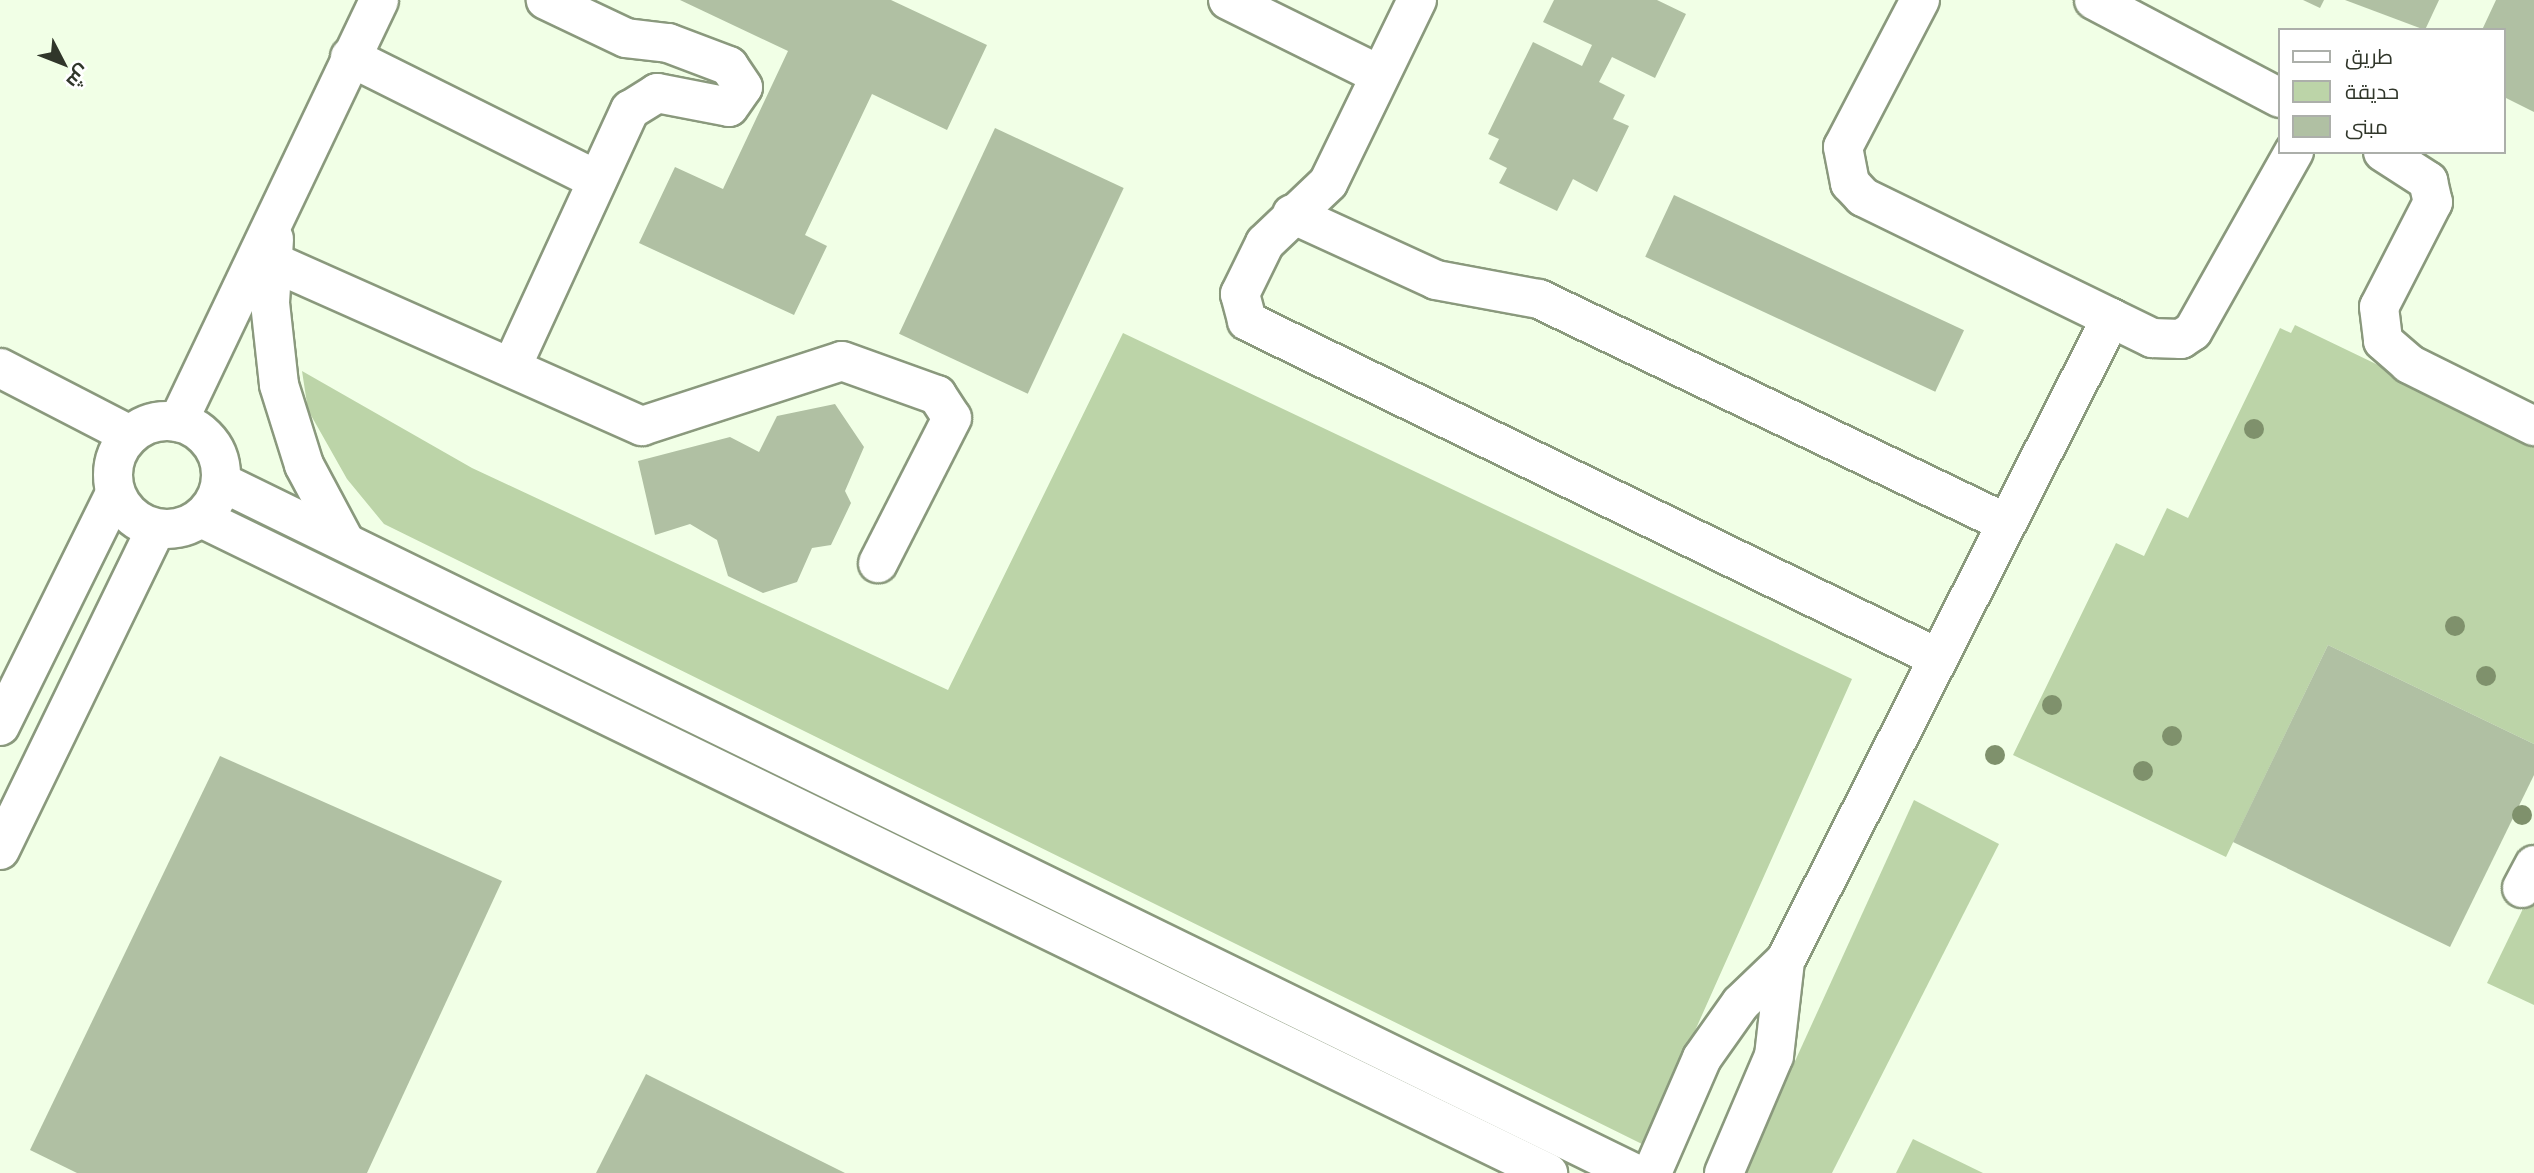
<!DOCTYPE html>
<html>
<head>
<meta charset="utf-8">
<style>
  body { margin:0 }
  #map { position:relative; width:2534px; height:1173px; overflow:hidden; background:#f1ffe6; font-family:Ubuntu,Cairo,sans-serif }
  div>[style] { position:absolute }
  .green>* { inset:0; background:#bcd4a8 }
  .building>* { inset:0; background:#b0c0a3; transform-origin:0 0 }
  .roads { filter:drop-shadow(2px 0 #8a997d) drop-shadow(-2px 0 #8a997d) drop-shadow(0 2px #8a997d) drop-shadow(0 -2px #8a997d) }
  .minor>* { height:38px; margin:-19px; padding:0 19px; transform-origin:19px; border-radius:19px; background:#fff }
  .minor>.ring { margin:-19px; padding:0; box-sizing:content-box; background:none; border:38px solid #fff; border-radius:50% }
  .trees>* { width:20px; height:20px; margin:-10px; border-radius:50%; background:#7f916c }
  span { translate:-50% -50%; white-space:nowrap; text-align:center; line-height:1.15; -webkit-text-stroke:7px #fff; paint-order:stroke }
  .legend { position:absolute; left:2278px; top:28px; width:228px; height:126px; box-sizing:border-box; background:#fff; border:2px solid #acafaa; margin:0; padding:9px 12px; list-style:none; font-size:21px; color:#30362a }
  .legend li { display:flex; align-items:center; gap:14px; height:35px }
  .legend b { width:35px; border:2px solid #acafaa }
  .north { position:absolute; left:28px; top:28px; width:70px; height:70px; -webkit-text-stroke:5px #fff; paint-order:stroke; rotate:132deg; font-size:19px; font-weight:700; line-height:28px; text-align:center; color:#30362a }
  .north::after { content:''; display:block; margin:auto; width:24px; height:32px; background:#30362a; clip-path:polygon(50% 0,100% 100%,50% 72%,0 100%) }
</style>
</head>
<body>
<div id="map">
  <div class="green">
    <i style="clip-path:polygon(2295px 325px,2534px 440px,2534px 744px,2328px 645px,2226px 857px,2013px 755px,2116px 543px,2144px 556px,2167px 508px,2188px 518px,2280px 328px,2291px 333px)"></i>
    <i style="clip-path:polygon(1123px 333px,1852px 679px,1644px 1145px,384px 524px,347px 479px,308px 410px,302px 371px,472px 468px,948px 690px)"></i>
    <i style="clip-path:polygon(1914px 800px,1999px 844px,1832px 1173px,1744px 1173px)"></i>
    <i style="clip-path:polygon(2534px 886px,2534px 1005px,2487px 983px)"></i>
    <i style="clip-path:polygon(1913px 1139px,1983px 1173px,1896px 1173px)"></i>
  </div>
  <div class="building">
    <i style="clip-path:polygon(680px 0,891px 0,987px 45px,947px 130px,872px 94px,805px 235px,827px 246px,794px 315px,639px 243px,675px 167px,723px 189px,788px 51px)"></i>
    <i style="clip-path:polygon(1554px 0,1657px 0,1686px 14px,1655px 78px,1612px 57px,1599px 82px,1625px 95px,1613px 119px,1629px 126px,1597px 192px,1573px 179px,1557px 211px,1499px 183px,1507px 168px,1489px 159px,1499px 139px,1488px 134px,1533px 42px,1582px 66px,1592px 45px,1543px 22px)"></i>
    <i style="clip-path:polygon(2303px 0,2324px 0,2320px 8px)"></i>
    <i style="clip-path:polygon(2345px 0,2439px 0,2425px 30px)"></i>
    <i style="clip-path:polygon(2496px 0,2534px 0,2534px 112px,2504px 97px,2504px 30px,2482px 30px)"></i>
    <i style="left:995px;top:128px;width:142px;height:227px;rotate:25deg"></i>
    <i style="left:1674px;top:195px;width:320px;height:68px;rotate:25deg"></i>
    <i style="clip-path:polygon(835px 404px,864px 447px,845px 491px,851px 503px,831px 545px,812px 548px,797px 582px,763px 593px,728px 576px,717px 540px,690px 524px,655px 535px,638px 461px,730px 437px,759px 452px,777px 416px)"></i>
    <i style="clip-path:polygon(2328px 645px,2534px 744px,2534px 775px,2450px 947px,2233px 842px)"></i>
    <i style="clip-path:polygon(220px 756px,502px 881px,367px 1173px,77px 1173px,30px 1150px)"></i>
    <i style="clip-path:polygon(646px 1074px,845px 1173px,596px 1173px)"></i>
  </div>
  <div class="roads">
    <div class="minor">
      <i style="left:1228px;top:0;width:169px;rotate:26.3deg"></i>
      <i style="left:1417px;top:0;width:203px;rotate:115.9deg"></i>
      <i style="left:1328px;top:183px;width:87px;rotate:136.4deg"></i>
      <i style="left:1265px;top:243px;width:57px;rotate:116.1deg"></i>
      <i style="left:1240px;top:294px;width:28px;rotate:75deg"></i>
      <i style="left:1247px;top:321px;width:769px;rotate:26deg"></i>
      <i style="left:1920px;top:0;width:166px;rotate:117.6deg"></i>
      <i style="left:1843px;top:147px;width:37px;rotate:79deg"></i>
      <i style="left:1850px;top:183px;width:19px;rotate:47deg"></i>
      <i style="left:1863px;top:197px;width:322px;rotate:26deg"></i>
      <i style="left:2152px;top:338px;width:29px;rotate:2deg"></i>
      <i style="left:2181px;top:339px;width:14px;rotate:-34deg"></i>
      <i style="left:2193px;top:331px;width:206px;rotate:-60.6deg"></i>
      <i style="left:2094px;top:0;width:210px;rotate:27.8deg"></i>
      <i style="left:350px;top:57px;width:276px;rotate:26.5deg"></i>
      <i style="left:2383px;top:152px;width:54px;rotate:32.8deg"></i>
      <i style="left:2428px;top:181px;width:22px;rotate:77deg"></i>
      <i style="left:2433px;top:202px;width:118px;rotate:117.2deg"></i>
      <i style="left:2379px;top:307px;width:34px;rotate:83deg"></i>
      <i style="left:2383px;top:341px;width:35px;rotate:41deg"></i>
      <i style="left:2409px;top:364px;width:140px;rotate:26.4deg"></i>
      <i style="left:1292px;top:214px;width:158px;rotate:24.6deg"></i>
      <i style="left:1436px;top:280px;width:105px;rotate:10.5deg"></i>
      <i style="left:1539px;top:299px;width:518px;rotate:25.63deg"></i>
      <i style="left:274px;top:239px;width:64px;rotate:93.6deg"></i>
      <i style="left:270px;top:303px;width:82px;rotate:83.7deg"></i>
      <i style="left:279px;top:385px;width:84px;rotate:72.6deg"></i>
      <i style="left:304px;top:465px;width:83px;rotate:61.9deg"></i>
      <i style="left:271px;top:261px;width:406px;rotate:24deg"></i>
      <i style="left:642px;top:426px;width:210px;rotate:-18deg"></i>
      <i style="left:842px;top:361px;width:101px;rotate:19.7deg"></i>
      <i style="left:937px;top:395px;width:27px;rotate:57deg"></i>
      <i style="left:952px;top:418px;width:163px;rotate:117deg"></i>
      <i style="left:513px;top:364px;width:280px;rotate:-65.3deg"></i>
      <i style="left:630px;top:110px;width:32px;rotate:-32deg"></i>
      <i style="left:657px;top:93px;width:73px;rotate:11deg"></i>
      <i style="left:729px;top:107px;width:24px;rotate:-55deg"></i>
      <i style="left:743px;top:87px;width:25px;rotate:-124deg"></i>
      <i style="left:729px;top:66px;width:65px;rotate:-159.3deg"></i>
      <i style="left:668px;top:43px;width:42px;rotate:-173.2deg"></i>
      <i style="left:626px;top:38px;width:89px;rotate:-154.6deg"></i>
      <i style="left:0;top:368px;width:146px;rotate:27.3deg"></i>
      <i class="ring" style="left:113px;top:421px;width:70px;height:70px"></i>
      <i style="left:178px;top:422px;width:467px;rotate:-64.5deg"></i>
      <i style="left:221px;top:482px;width:1573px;rotate:26.06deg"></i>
      <i style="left:201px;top:518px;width:1498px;rotate:25.93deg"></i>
      <i style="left:0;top:726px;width:260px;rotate:-63.7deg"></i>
      <i style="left:0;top:850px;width:357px;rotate:-64.1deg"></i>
      <i style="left:2522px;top:888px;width:26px;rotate:-62deg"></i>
      <i style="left:1652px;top:1173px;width:125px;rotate:-66.5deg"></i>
      <i style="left:1702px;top:1058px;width:67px;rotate:-54.7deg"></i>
      <i style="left:1741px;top:1003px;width:61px;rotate:-43.7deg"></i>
      <i style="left:1785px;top:961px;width:721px;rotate:-63.12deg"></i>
      <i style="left:1724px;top:1173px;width:127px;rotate:-66.9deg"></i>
      <i style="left:1774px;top:1056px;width:96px;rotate:-83.4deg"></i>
    </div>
  </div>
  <div class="trees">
    <i style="left:2254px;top:429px"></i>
    <i style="left:2455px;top:626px"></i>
    <i style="left:2486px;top:676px"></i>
    <i style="left:2052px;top:705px"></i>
    <i style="left:2172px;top:736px"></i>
    <i style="left:1995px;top:755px"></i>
    <i style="left:2143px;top:771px"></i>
    <i style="left:2522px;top:815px"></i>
  </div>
  <ul class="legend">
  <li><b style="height:9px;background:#fff"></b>طريق</li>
  <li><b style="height:19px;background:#bcd4a8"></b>حديقة</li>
  <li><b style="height:19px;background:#b0c0a3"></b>مبنى</li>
  </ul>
  <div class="north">ش</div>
</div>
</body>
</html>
